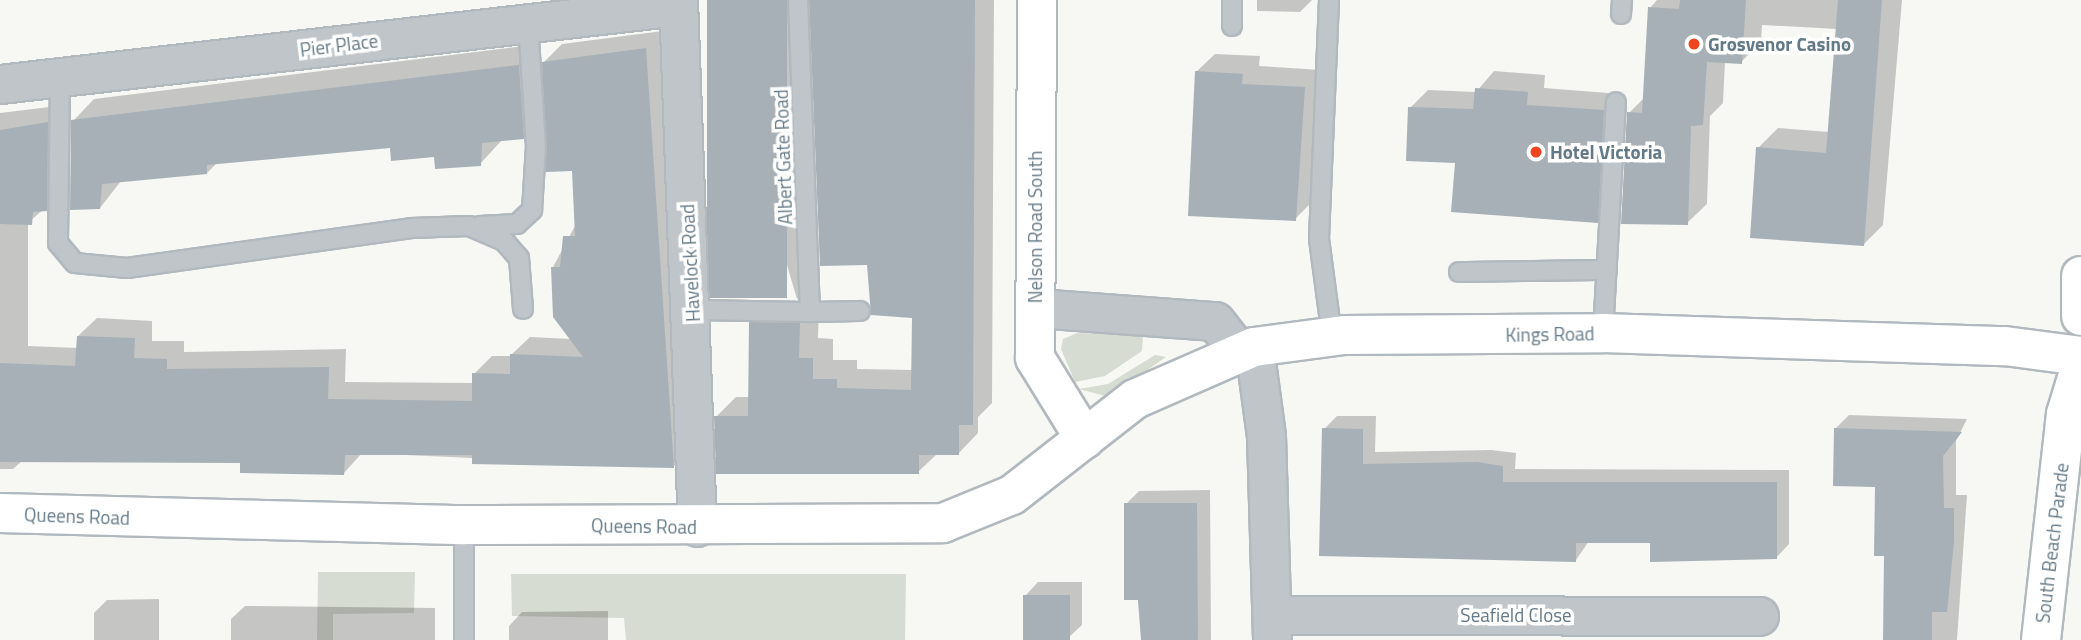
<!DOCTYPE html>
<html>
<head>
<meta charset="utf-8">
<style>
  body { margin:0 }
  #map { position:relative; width:2081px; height:640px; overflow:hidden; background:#f7f7f4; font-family:"Titillium Web",sans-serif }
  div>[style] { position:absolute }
  .green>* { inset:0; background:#d7dcd3 }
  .shadow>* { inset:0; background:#0003 }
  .building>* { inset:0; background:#a6b0b6; transform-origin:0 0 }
  .roads { filter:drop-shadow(2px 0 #b2b9be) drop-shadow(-2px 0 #b2b9be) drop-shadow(0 2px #b2b9be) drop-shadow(0 -2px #b2b9be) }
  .lane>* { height:18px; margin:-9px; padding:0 9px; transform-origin:9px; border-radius:9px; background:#c0c5c9 }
  .street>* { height:37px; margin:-18.5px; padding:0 18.5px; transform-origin:18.5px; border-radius:18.5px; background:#c0c5c9 }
  .secondary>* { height:38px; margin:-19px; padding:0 19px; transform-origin:19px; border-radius:19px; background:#fff }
  .dots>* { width:19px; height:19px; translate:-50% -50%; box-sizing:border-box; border:4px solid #fff; border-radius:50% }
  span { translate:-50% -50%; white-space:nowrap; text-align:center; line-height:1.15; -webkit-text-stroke:7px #fff; paint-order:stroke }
  .poi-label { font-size:19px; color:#647987; font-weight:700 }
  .left { translate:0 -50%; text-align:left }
  .street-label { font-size:19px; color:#647987 }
</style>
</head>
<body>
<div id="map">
  <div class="green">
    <i style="clip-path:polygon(1077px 333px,1143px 335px,1142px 351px,1105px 376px,1075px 382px,1061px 349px,1063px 339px)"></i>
    <i style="clip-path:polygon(1155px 355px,1166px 357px,1109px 397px,1079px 389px,1108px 384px)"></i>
    <i style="clip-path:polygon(318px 572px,415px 572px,414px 613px,333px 614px,333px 640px,317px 640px)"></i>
    <i style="clip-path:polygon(511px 574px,906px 574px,905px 640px,626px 640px,624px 618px,512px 616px)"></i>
  </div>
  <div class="shadow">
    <i style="clip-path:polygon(709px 0,807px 0,818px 279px,797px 299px)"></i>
    <i style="clip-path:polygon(811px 0,994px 0,992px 403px,978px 417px,978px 433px,958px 454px,937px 454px,918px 472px,716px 417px,736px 397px,750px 397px,750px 323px,771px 303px,819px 304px,818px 338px,833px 339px,833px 360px,857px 360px,857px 369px,913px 370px,913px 317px,869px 263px)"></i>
    <i style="clip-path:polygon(1257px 0,1312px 0,1300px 12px,1257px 11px)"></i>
    <i style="clip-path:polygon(1657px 0,1902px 0,1883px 225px,1863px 245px,1758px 148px,1778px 128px,1829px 132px,1837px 29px,1762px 25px,1761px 42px,1741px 62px,1725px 61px,1723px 103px,1710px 116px,1707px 204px,1687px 223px,1629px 113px,1645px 97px,1650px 8px)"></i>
    <i style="clip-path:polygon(663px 31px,691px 449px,673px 467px,362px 453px,344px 473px,242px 461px,22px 461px,13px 469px,0 469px,0 113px,66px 105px,64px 191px,28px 223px,28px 346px,78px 348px,78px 336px,97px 318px,152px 321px,152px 341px,184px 341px,184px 352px,346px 349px,345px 382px,474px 383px,474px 374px,492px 356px,510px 356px,530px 337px,571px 339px,553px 267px,576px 224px,574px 170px,546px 115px,523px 138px,502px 140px,480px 164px,391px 146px,218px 162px,207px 173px,121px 181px,100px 208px,73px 121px,94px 99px,540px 44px,541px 65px,562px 44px)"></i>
    <i style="clip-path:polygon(1215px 54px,1260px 56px,1259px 66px,1322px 70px,1313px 201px,1295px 219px,1196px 72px)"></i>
    <i style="clip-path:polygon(1494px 71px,1545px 75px,1544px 88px,1621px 94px,1615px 204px,1597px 221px,1457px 161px,1410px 108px,1428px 90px,1476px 92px)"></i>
    <i style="clip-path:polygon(1849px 415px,1967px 419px,1956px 441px,1956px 495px,1967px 495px,1957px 640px,1884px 640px,1886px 554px,1877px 486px,1835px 429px)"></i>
    <i style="clip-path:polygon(1337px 416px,1376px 416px,1375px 452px,1491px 450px,1516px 453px,1515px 469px,1789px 470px,1789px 544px,1776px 558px,1652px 541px,1589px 541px,1576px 560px,1321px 554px,1324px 429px)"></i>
    <i style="clip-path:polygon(1210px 490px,1211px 640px,1143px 640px,1126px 504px,1139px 491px)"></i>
    <i style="clip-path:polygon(1038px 582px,1082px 582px,1082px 625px,1068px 638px,1025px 596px)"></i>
    <i style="clip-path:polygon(159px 599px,159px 640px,94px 640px,94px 613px,107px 600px)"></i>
    <i style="clip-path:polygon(245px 606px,435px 608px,435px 640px,231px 640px,231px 619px)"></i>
    <i style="clip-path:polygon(608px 611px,608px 640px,509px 640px,509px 626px,522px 612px)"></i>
  </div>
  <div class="building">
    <i style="left:707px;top:0;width:80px;height:298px"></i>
    <i style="clip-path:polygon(809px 0,975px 0,973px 425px,959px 425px,959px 455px,919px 455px,919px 474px,716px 474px,714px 416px,748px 416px,749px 322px,800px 323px,799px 358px,813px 358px,813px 379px,837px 379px,837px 388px,911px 390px,912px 318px,871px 315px,867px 265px,820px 266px)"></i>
    <i style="clip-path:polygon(1680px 0,1746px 0,1742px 64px,1707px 62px,1703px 125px,1691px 126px,1688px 225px,1621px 224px,1627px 112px,1642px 113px,1648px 7px,1679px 9px)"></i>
    <i style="clip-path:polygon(1838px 0,1882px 0,1864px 246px,1750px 238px,1756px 147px,1826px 153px)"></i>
    <i style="clip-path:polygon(646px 48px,674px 468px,472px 464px,472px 455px,345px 455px,344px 475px,240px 473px,240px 463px,0 462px,0 363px,75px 366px,77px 336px,135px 338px,134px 358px,167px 359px,167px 369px,329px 367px,328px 399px,472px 401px,472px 373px,510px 374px,510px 354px,583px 357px,553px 317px,551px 267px,560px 267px,563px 236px,575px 236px,572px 171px,546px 172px,542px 62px)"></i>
    <i style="clip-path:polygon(519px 65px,524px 139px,482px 143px,481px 166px,435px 169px,434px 157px,391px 161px,390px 148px,207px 165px,207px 174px,102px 184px,100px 209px,70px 210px,71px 120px)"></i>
    <i style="clip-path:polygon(1195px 71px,1243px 74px,1242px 84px,1305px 87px,1296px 221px,1188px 216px)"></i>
    <i style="clip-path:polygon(1475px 88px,1528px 92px,1527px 105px,1604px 110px,1598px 223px,1451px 212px,1455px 163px,1406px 161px,1408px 107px,1473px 109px)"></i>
    <i style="clip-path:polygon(48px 122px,47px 211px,33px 212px,32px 225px,0 224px,0 130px)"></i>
    <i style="clip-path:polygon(1322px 428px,1363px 429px,1363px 464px,1477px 462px,1503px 466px,1503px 482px,1777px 482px,1777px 559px,1650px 562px,1650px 543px,1576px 543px,1576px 562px,1319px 556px)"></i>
    <i style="clip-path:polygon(1834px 428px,1962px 432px,1943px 456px,1944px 508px,1954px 508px,1954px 542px,1947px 612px,1932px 612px,1932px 640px,1883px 640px,1884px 556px,1874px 556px,1875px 487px,1833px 486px)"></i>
    <i style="clip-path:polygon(1124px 503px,1197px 503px,1198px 640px,1141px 640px,1138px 600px,1124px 600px)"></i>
    <i style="left:1023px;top:595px;width:47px;height:45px"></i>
  </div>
  <div class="roads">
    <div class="lane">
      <i style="left:1329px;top:0;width:239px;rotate:92.4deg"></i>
      <i style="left:1319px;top:239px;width:98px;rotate:82.4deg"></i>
      <i style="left:1621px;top:14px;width:14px;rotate:-86deg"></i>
      <i style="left:1232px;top:26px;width:26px;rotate:-90deg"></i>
      <i style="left:60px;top:77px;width:166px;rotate:90.7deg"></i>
      <i style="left:58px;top:243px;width:26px;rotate:50deg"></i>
      <i style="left:75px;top:263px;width:52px;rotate:5.5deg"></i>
      <i style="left:127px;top:268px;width:287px;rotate:-8deg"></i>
      <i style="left:411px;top:228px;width:58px;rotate:-2deg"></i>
      <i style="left:469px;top:226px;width:38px;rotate:23deg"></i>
      <i style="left:504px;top:241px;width:23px;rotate:49deg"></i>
      <i style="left:519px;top:258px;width:51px;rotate:85.5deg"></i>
      <i style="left:480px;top:226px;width:37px;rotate:-3deg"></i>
      <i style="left:517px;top:224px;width:21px;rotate:-43deg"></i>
      <i style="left:532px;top:210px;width:63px;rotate:-86.4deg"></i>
      <i style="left:536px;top:147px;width:124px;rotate:-93.7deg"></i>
      <i style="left:1459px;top:272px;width:148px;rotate:-0.8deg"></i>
      <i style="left:693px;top:310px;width:117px;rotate:1deg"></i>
      <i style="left:810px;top:312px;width:312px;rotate:-92.2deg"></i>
      <i style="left:810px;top:312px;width:50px;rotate:-1.1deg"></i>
      <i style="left:1603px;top:333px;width:231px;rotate:-86.8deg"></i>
      <i style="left:464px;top:525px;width:115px;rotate:90deg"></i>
    </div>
    <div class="street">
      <i style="left:678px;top:0;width:527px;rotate:87.94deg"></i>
      <i style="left:0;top:84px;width:682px;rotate:-6.56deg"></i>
      <i style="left:1036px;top:308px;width:179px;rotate:4.2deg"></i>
      <i style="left:1215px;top:321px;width:39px;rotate:52deg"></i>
      <i style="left:1254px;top:347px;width:90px;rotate:82.3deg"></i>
      <i style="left:1266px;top:436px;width:203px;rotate:88.3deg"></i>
      <i style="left:1273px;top:615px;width:486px;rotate:0.1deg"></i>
    </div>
    <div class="secondary">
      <i style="left:1037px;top:0;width:358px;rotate:90.3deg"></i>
      <i style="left:1035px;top:358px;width:95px;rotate:58.3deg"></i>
      <i style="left:2081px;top:276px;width:40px;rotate:90deg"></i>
      <i style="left:0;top:513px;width:464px;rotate:1.5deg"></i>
      <i style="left:464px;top:525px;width:479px;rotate:-0.2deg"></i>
      <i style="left:943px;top:523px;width:74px;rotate:-22.1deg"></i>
      <i style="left:1012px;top:495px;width:156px;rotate:-38deg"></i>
      <i style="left:1135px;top:399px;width:130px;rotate:-23.6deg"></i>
      <i style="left:1254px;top:347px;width:91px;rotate:-7.6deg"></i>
      <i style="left:1344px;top:335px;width:259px;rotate:-0.4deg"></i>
      <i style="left:1603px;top:333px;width:402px;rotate:1.9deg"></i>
      <i style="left:2005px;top:346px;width:77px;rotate:7.5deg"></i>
      <i style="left:2041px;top:640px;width:227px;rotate:-83.7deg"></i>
      <i style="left:2066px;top:414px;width:51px;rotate:-73deg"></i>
    </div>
  </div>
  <div class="dots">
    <i style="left:1694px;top:44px;background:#ed451f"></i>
    <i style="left:1536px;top:152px;background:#ed451f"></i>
  </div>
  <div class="poi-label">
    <span class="left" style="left:1708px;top:44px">Grosvenor Casino</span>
    <span class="left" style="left:1550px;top:152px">Hotel Victoria</span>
  </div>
  <div class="street-label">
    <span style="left:339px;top:45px;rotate:-7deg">Pier Place</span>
    <span style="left:783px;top:157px;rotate:-92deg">Albert Gate Road</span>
    <span style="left:1035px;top:227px;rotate:-90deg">Nelson Road South</span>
    <span style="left:690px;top:263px;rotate:-93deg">Havelock Road</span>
    <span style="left:1550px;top:334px;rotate:-1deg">Kings Road</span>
    <span style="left:77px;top:516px;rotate:2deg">Queens Road</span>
    <span style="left:644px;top:526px;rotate:1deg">Queens Road</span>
    <span style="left:2052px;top:543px;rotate:-83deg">South Beach Parade</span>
    <span style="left:1516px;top:615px">Seafield Close</span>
  </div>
</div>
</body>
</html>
